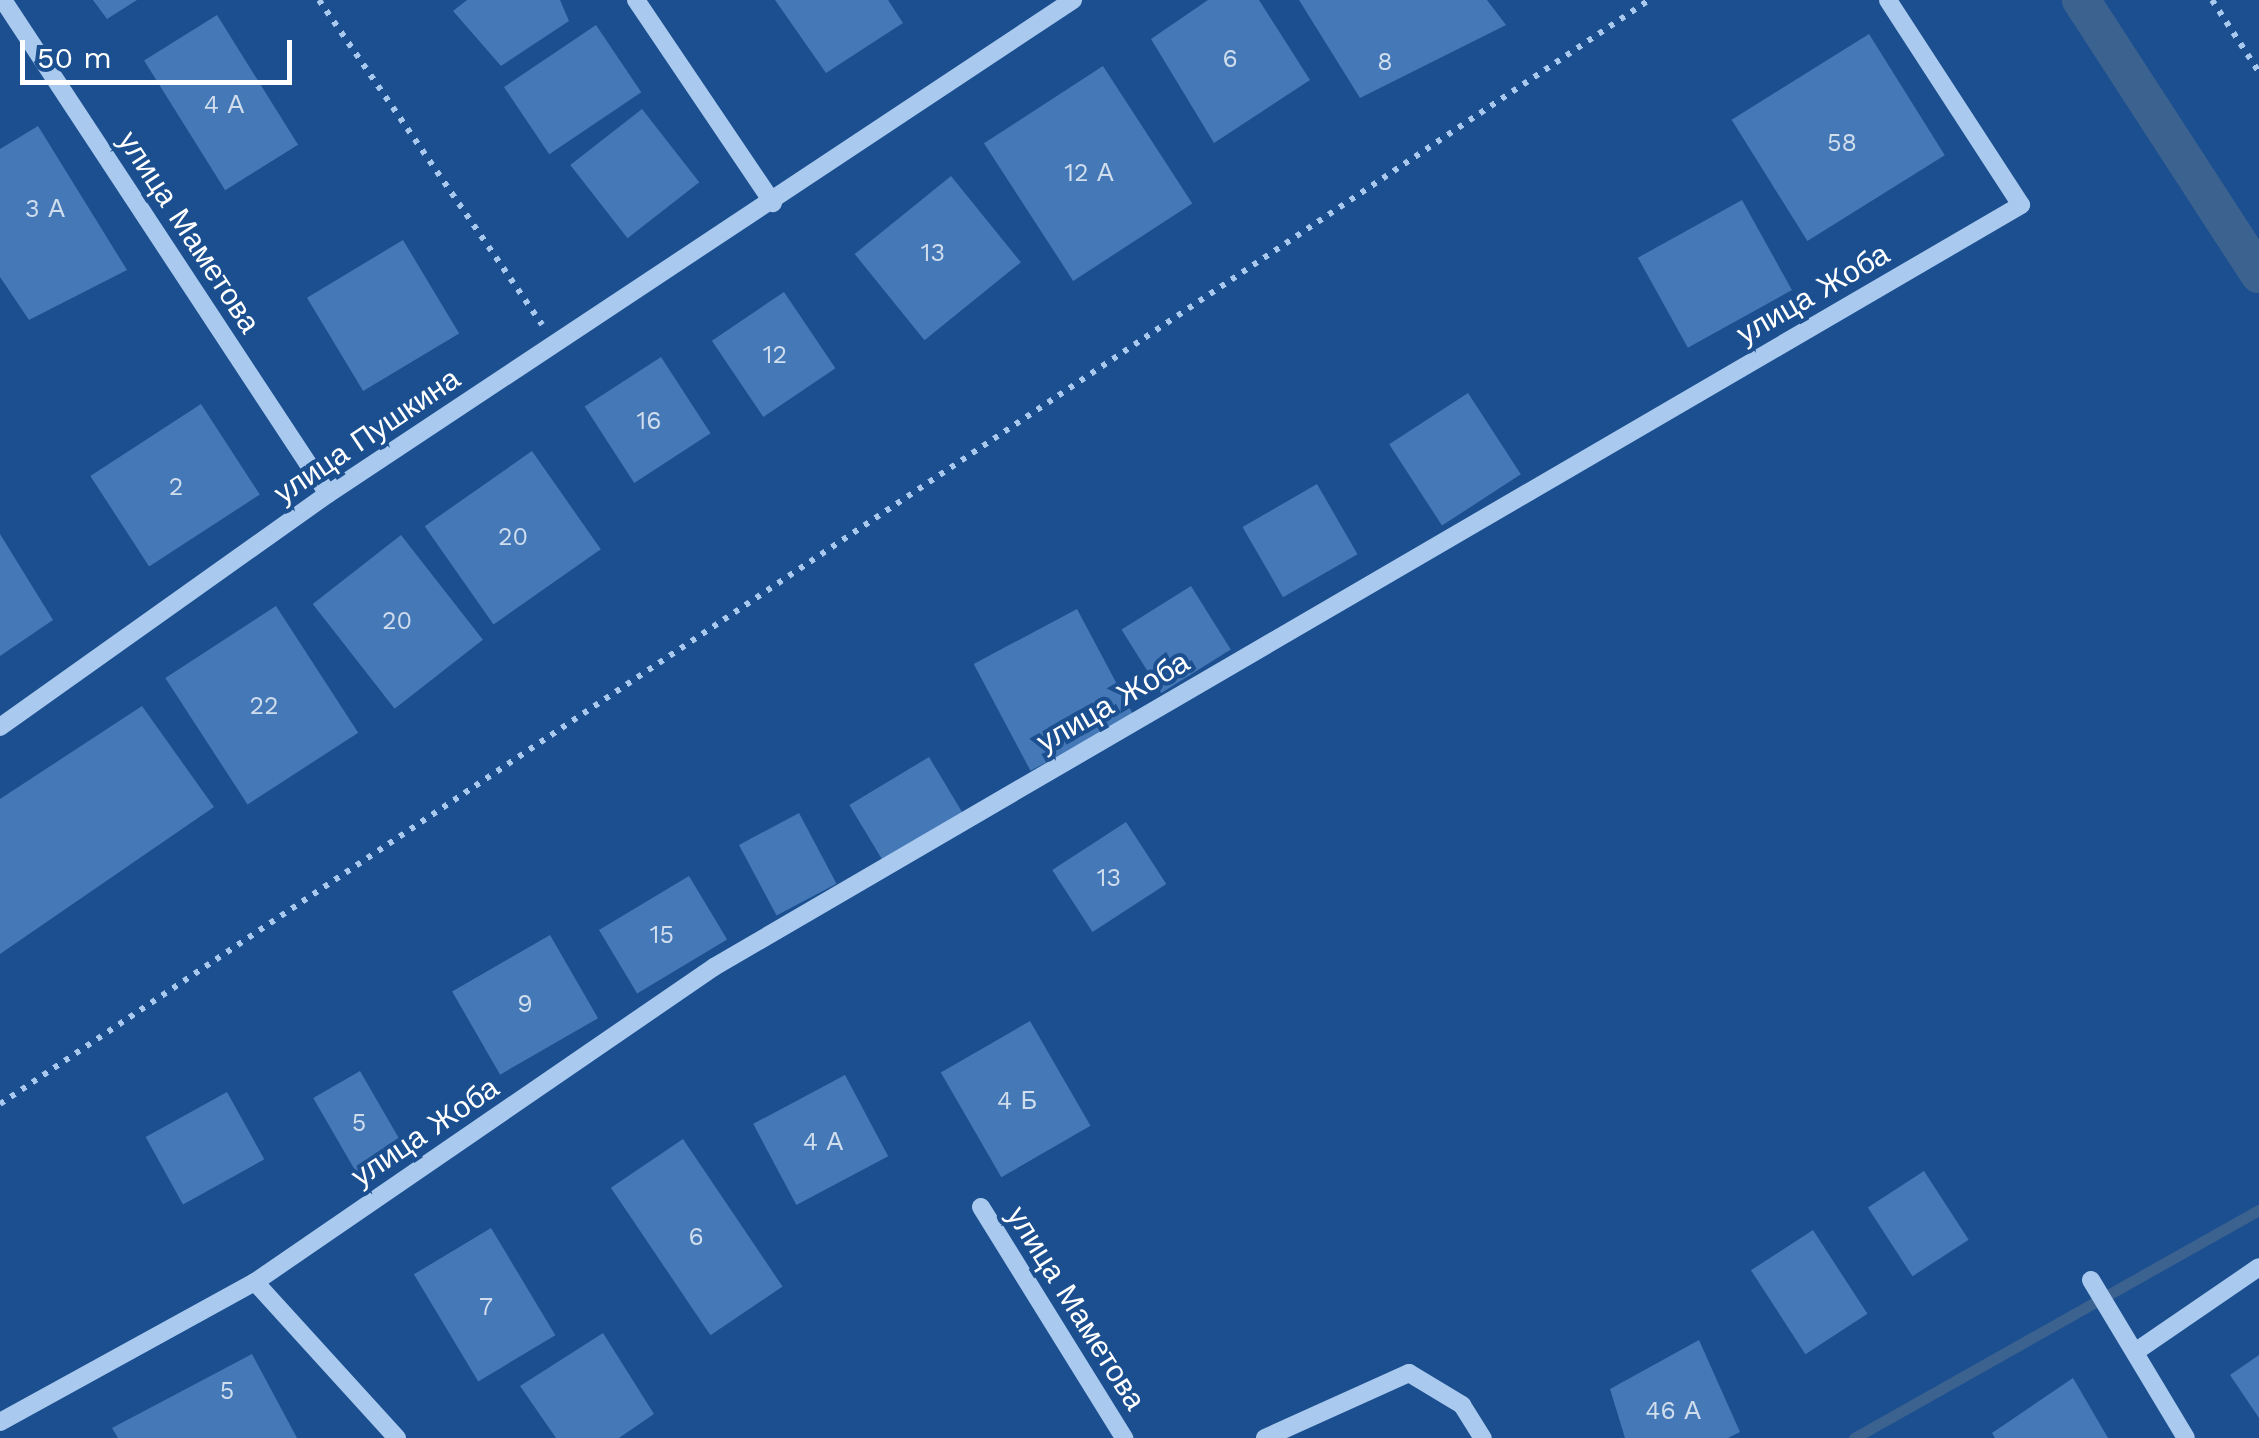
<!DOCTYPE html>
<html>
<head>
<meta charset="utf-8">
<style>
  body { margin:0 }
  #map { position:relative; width:2259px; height:1438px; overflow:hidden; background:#1b4f8f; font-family:"Work Sans",sans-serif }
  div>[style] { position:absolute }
  .stream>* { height:11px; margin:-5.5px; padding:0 5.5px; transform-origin:5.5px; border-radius:5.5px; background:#3c6290 }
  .canal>* { height:38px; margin:-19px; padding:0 19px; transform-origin:19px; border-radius:19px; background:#3c6290 }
  .building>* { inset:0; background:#4478b7; transform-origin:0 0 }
  .path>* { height:6px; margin-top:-3px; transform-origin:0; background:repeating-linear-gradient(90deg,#a9c9ee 0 5px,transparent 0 13px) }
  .minor>* { height:18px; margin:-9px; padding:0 9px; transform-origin:9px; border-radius:9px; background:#a9c9ee }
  span { translate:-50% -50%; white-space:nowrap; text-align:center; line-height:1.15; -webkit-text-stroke:8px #1b4f8f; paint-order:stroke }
  .number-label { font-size:25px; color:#d0dded }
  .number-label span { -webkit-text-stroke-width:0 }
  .street-label { font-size:30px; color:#fff }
  .scale { position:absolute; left:20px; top:40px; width:272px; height:45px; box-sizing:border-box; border:5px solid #fff; border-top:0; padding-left:12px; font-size:30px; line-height:35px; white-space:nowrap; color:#fff; -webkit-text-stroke:8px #1b4f8f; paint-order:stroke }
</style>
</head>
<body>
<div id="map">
  <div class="stream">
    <i style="left:1854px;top:1438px;width:465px;rotate:-29.4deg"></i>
  </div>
  <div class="canal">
    <i style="left:2081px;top:0;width:327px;rotate:57deg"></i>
  </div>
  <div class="building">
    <i style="clip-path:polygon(93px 0,137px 0,107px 19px)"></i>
    <i style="clip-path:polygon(467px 0,560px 0,569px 21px,501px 66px,453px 11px)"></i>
    <i style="clip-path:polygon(775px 0,888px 0,903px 23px,826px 73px)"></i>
    <i style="clip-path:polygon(1208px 0,1259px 0,1310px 80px,1214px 143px,1151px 39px)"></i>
    <i style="clip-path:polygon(1299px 0,1487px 0,1506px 25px,1360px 98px)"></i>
    <i style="left:217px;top:15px;width:153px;height:86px;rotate:58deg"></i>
    <i style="left:596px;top:25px;width:81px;height:111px;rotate:56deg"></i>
    <i style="left:1869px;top:34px;width:143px;height:162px;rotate:58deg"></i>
    <i style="left:1103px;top:66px;width:164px;height:142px;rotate:57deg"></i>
    <i style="left:642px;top:109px;width:93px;height:91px;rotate:52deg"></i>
    <i style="clip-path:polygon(38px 126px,127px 270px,29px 320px,0 277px,0 149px)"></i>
    <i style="left:951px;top:176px;width:111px;height:124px;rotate:51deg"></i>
    <i style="left:1742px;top:200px;width:103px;height:119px;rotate:61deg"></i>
    <i style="left:403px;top:240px;width:109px;height:112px;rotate:59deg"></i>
    <i style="left:784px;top:292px;width:92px;height:87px;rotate:56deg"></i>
    <i style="left:661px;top:357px;width:91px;height:91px;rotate:57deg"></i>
    <i style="left:1468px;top:393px;width:97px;height:94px;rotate:57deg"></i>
    <i style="left:201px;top:404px;width:108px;height:132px;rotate:57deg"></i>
    <i style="left:532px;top:451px;width:120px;height:131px;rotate:55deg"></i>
    <i style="left:1317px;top:484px;width:81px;height:86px;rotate:60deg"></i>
    <i style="clip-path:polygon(0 534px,53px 620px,0 656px)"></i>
    <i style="left:401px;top:535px;width:133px;height:112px;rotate:52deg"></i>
    <i style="left:1191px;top:586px;width:75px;height:82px;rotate:58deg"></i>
    <i style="left:276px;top:606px;width:151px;height:132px;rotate:57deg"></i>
    <i style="left:1077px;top:609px;width:121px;height:117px;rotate:62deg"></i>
    <i style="clip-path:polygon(142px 706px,214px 807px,0 954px,0 799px)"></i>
    <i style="left:929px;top:757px;width:65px;height:93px;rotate:59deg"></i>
    <i style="left:799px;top:813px;width:80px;height:68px;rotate:62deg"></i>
    <i style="left:1126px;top:822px;width:74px;height:88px;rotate:57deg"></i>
    <i style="left:689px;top:876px;width:74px;height:105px;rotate:59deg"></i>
    <i style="left:550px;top:935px;width:96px;height:113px;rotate:60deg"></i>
    <i style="left:1030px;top:1021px;width:121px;height:103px;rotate:60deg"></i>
    <i style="left:360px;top:1071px;width:87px;height:54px;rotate:60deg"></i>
    <i style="left:845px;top:1075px;width:92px;height:104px;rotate:62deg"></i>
    <i style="left:227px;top:1092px;width:77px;height:93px;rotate:61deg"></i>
    <i style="left:683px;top:1139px;width:178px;height:87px;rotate:56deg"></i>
    <i style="left:1924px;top:1171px;width:82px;height:67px;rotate:57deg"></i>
    <i style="left:491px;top:1228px;width:125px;height:90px;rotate:59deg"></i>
    <i style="left:1813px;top:1230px;width:100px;height:74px;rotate:57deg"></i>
    <i style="clip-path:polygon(603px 1333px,654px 1414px,619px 1438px,556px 1438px,520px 1386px)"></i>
    <i style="clip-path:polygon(1699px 1340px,1740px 1432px,1728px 1438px,1625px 1438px,1610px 1389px)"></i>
    <i style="clip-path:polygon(252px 1354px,297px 1438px,118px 1438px,112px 1428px)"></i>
    <i style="clip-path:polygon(2259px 1355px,2259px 1418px,2230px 1375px)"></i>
    <i style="clip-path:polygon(2073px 1378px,2108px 1438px,1995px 1438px,1992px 1433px)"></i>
  </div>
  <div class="path">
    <i style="left:319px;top:0;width:394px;rotate:55.5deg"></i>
    <i style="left:2212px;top:0;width:86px;rotate:56.9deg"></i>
    <i style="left:0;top:1104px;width:1984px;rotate:-33.8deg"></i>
  </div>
  <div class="minor">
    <i style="left:3px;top:0;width:591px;rotate:56.66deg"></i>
    <i style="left:636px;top:0;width:245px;rotate:56deg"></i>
    <i style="left:0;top:727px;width:402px;rotate:-35.4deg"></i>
    <i style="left:328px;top:494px;width:894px;rotate:-33.55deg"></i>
    <i style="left:981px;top:1207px;width:272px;rotate:58.2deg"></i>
    <i style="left:2091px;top:1280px;width:184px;rotate:59deg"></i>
    <i style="left:255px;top:1282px;width:211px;rotate:47.7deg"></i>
    <i style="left:2135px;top:1352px;width:150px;rotate:-34.4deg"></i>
    <i style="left:0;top:1422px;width:291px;rotate:-28.8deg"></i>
    <i style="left:255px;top:1282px;width:557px;rotate:-34.46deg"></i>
    <i style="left:714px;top:967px;width:1513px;rotate:-30.24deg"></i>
    <i style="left:2021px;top:205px;width:244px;rotate:-123deg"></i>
    <i style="left:1265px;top:1438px;width:158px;rotate:-24.3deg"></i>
    <i style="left:1409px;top:1373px;width:62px;rotate:31.1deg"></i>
    <i style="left:1462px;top:1405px;width:39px;rotate:58deg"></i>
  </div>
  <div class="number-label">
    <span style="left:1230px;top:59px">6</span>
    <span style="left:1385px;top:62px">8</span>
    <span style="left:224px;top:105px">4 А</span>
    <span style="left:1842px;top:143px">58</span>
    <span style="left:1089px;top:173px">12 А</span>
    <span style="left:45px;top:209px">3 А</span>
    <span style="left:933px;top:253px">13</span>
    <span style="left:775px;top:355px">12</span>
    <span style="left:649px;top:421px">16</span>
    <span style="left:176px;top:487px">2</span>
    <span style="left:513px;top:537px">20</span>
    <span style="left:397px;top:621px">20</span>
    <span style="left:264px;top:706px">22</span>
    <span style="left:1109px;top:878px">13</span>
    <span style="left:662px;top:935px">15</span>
    <span style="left:525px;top:1004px">9</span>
    <span style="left:1017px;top:1101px">4 Б</span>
    <span style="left:359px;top:1123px">5</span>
    <span style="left:823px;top:1142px">4 А</span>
    <span style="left:696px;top:1237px">6</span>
    <span style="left:486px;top:1307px">7</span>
    <span style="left:227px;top:1391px">5</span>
    <span style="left:1673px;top:1411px">46 А</span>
  </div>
  <div class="street-label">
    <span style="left:189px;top:232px;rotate:57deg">улица Маметова</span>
    <span style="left:1813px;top:294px;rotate:-30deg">улица Жоба</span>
    <span style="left:367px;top:436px;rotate:-34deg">улица Пушкина</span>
    <span style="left:1113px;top:702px;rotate:-30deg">улица Жоба</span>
    <span style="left:425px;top:1132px;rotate:-34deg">улица Жоба</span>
    <span style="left:1076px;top:1308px;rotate:58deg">улица Маметова</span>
  </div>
  <div class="scale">50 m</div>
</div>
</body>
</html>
